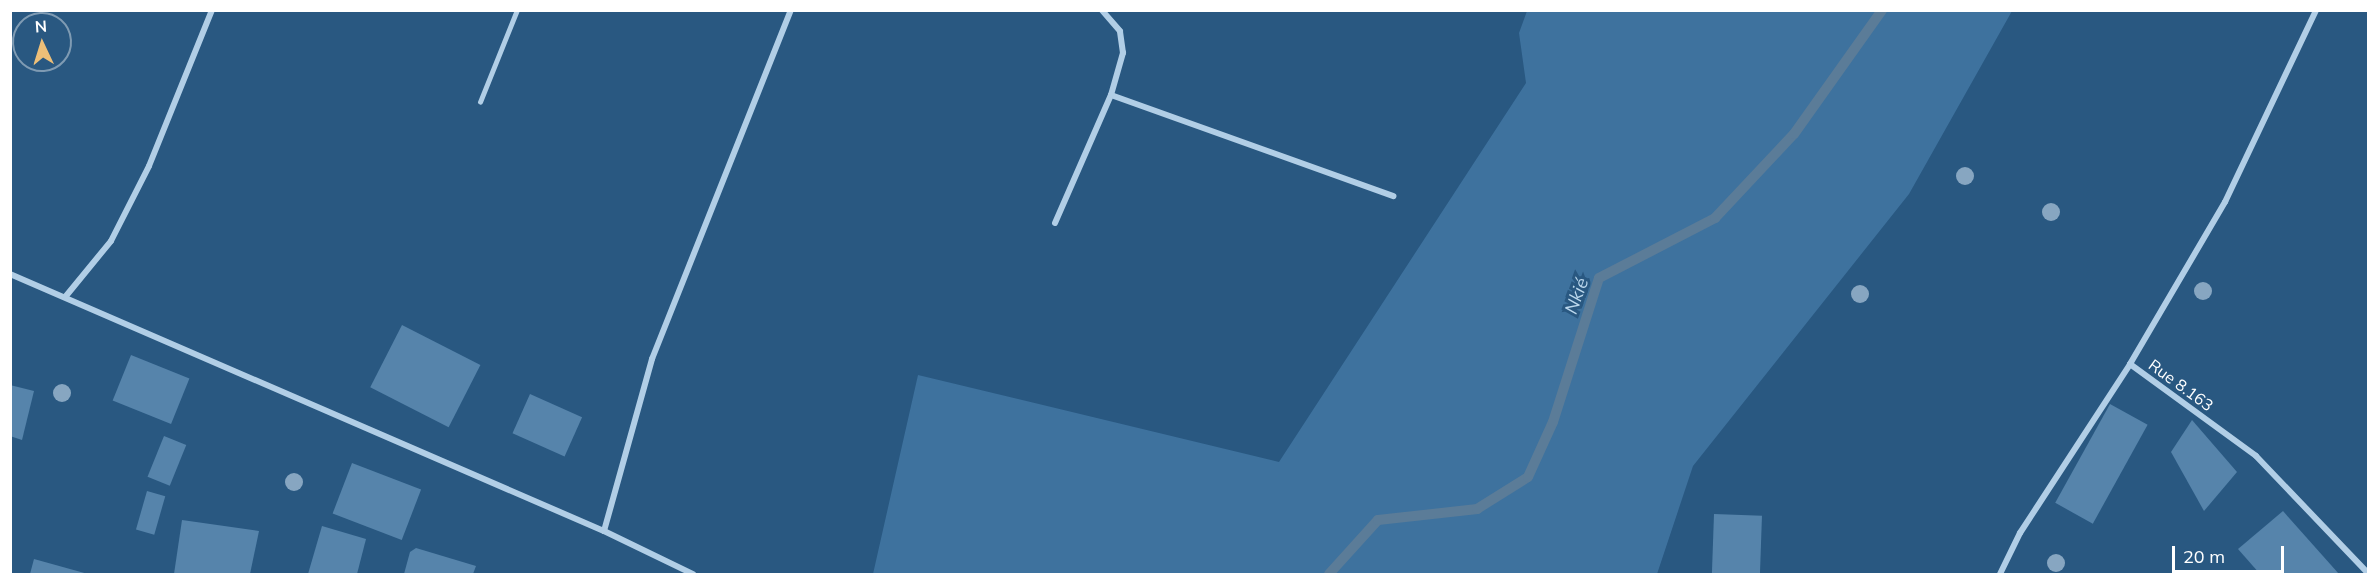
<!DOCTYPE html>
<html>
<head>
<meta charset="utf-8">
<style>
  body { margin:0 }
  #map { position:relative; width:2379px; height:585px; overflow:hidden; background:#295881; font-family:Mulish,sans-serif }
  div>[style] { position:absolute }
  .green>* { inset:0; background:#3e729e }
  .stream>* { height:10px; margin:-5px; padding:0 5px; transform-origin:5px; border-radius:5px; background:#5b7c98 }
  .building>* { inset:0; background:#5684ab; transform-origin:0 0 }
  .service>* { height:4.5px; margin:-2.25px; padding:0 2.25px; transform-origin:2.25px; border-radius:2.25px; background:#b1cee6 }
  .minor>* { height:6px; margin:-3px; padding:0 3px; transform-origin:3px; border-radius:3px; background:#b1cee6 }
  .trees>* { width:18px; height:18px; margin:-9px; border-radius:50%; background:#87a6c1 }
  span { translate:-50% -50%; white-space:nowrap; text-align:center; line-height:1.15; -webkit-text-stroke:6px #295881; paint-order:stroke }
  .street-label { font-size:16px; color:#fff }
  .water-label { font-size:18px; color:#bcd8ed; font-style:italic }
  .frame { position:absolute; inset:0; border:12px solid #fff; pointer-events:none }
  .north { position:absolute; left:12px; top:12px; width:60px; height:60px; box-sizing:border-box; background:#295881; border:2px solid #7f9bb3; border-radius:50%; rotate:356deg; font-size:16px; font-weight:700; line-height:24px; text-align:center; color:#fff }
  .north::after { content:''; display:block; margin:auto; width:21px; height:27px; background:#edbf78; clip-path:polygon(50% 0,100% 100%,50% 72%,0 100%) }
  .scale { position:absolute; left:2172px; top:546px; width:112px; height:27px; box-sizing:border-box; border:3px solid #fff; border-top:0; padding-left:8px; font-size:18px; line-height:21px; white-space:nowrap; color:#fff; -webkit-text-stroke:4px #295881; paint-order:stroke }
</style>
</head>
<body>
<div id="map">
  <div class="green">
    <i style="clip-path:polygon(1527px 11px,2012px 11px,1909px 194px,1693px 466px,1657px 574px,873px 574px,918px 375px,1279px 462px,1526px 83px,1519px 33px)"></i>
  </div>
  <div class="stream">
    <i style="left:1329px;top:574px;width:73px;rotate:-47.8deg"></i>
    <i style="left:1378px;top:520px;width:100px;rotate:-6.3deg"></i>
    <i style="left:1477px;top:509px;width:60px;rotate:-32.1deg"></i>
    <i style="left:1528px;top:477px;width:60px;rotate:-65.6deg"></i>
    <i style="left:1553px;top:422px;width:151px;rotate:-72.3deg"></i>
    <i style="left:1599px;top:278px;width:131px;rotate:-27.3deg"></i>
    <i style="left:1715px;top:218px;width:115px;rotate:-46.8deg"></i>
    <i style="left:1794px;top:134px;width:152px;rotate:-54.6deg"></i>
  </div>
  <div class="building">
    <i style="left:402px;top:325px;width:88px;height:70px;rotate:27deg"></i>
    <i style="left:131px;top:355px;width:63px;height:49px;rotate:22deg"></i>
    <i style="clip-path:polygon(10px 385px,34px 391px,22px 440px,10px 436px)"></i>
    <i style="left:530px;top:394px;width:57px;height:43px;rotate:24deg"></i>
    <i style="left:2110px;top:404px;width:43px;height:113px;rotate:29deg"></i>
    <i style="clip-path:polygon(2192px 420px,2237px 472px,2204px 511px,2171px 452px)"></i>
    <i style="left:164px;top:436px;width:24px;height:44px;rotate:22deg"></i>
    <i style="left:352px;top:463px;width:74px;height:54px;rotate:21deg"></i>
    <i style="left:147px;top:491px;width:19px;height:40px;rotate:16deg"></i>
    <i style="clip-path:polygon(2283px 511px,2339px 574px,2260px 574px,2238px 549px)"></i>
    <i style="left:1714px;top:514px;width:48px;height:60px;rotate:2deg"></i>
    <i style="clip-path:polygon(182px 520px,259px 531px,250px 574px,174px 574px)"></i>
    <i style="clip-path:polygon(322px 526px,366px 539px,357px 574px,308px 574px)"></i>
    <i style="clip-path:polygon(416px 548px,476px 566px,473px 574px,404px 574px,410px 552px)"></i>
    <i style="clip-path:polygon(34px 559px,88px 574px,30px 574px)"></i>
  </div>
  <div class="service">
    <i style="left:480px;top:102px;width:99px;rotate:-68.1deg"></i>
  </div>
  <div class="minor">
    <i style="left:1111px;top:95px;width:300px;rotate:19.7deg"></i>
    <i style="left:1055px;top:223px;width:140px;rotate:-66.4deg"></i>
    <i style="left:1111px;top:95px;width:44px;rotate:-74.1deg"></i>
    <i style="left:1123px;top:53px;width:22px;rotate:-98deg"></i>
    <i style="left:1120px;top:31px;width:28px;rotate:-131deg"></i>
    <i style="left:10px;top:274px;width:647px;rotate:23.4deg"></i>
    <i style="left:604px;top:531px;width:99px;rotate:25.8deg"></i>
    <i style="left:66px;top:296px;width:71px;rotate:-50.7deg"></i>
    <i style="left:111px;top:241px;width:84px;rotate:-63.1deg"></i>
    <i style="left:149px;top:166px;width:168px;rotate:-68deg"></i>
    <i style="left:2130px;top:364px;width:188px;rotate:-59.6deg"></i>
    <i style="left:2225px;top:202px;width:212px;rotate:-64.6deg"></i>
    <i style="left:604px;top:531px;width:179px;rotate:-74.4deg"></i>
    <i style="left:652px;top:359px;width:376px;rotate:-68.3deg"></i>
    <i style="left:2000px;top:574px;width:46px;rotate:-64deg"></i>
    <i style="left:2020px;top:533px;width:202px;rotate:-56.9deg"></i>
    <i style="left:2130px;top:364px;width:156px;rotate:36.1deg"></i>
    <i style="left:2256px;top:456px;width:162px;rotate:46.3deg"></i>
  </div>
  <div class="trees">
    <i style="left:1965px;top:176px"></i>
    <i style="left:2051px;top:212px"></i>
    <i style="left:2203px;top:291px"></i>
    <i style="left:1860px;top:294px"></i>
    <i style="left:62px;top:393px"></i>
    <i style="left:294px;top:482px"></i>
    <i style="left:2056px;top:563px"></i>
  </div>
  <div class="street-label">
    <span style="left:2181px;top:385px;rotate:36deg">Rue 8.163</span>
  </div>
  <div class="water-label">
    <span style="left:1577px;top:296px;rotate:-70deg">Nkié</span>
  </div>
  <div class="frame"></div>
  <div class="north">N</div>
  <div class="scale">20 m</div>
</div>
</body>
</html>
